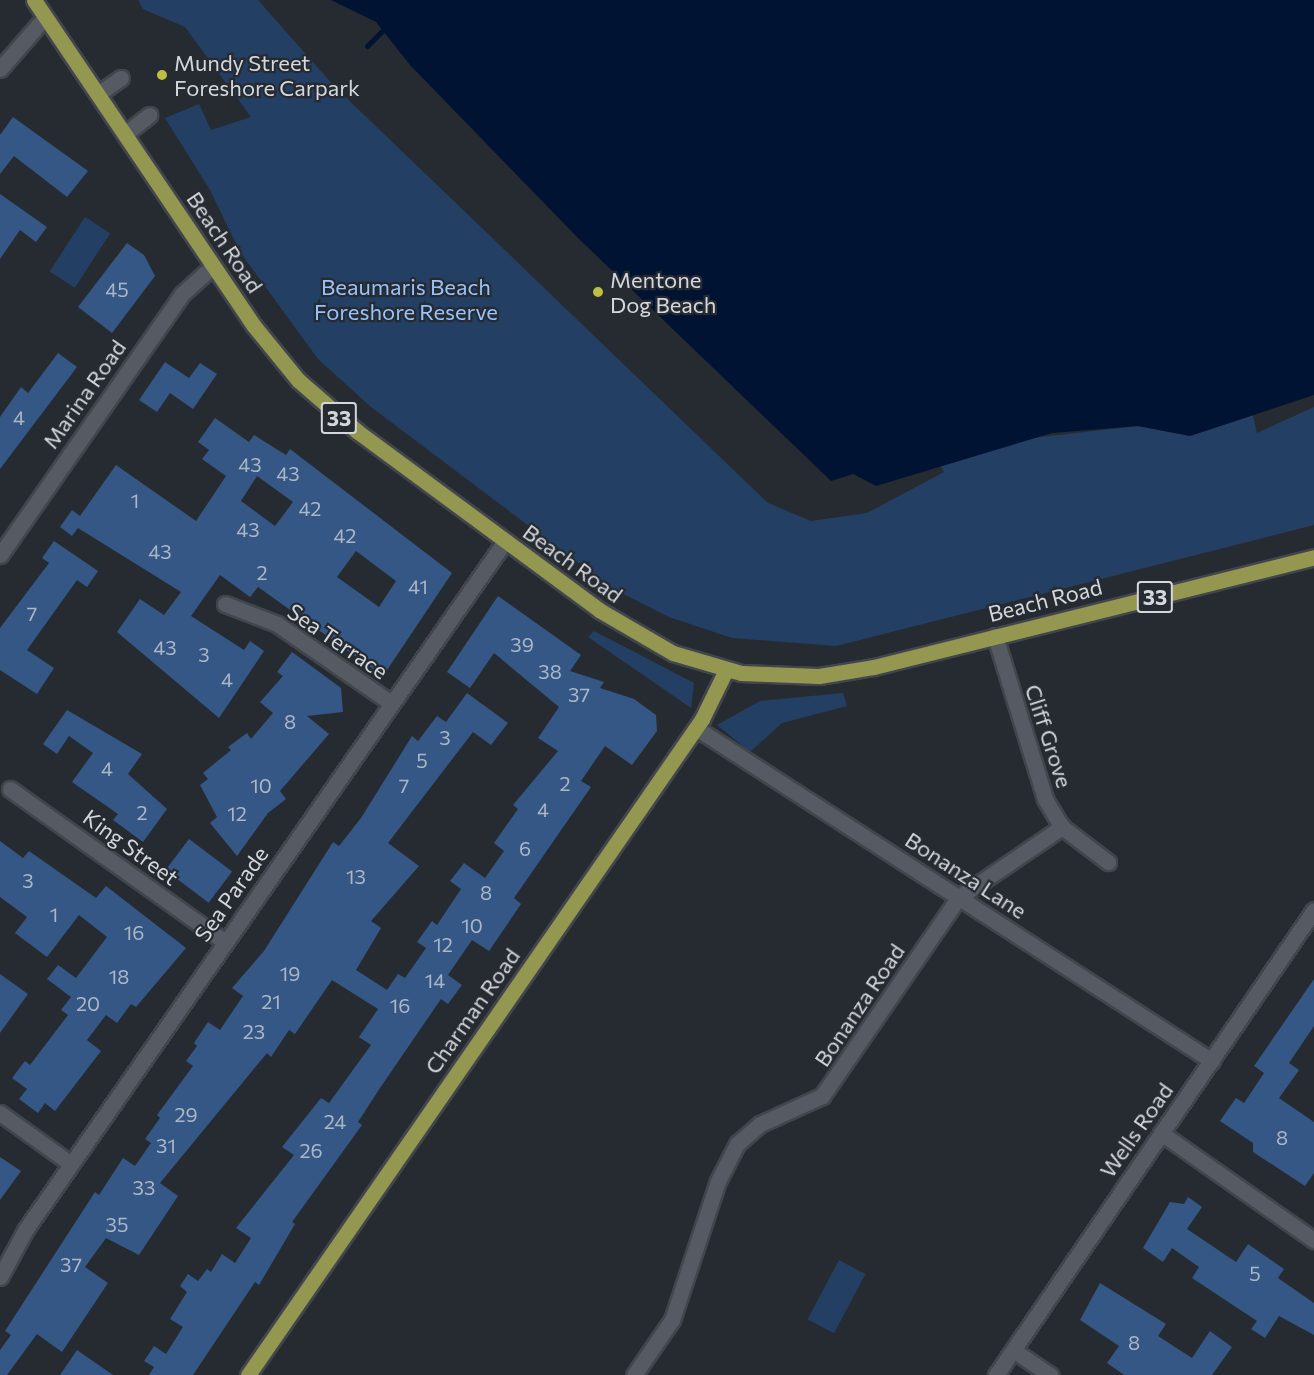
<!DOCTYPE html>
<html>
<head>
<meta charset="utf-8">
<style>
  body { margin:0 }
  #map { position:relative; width:1314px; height:1375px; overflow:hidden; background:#262b31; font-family:Commissioner,sans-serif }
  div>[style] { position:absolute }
  .green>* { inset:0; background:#243f64; transform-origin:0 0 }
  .water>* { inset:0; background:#001333 }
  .stream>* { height:5px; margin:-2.5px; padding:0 2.5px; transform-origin:2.5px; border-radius:2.5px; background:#001333 }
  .building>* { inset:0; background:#345786; transform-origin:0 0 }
  .roads { filter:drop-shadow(2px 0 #42464c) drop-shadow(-2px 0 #42464c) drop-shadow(0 2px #42464c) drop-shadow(0 -2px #42464c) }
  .minor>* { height:15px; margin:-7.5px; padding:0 7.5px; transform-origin:7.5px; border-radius:7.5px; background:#565b63 }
  .major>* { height:15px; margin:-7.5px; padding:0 7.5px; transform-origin:7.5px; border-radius:7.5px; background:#94974f }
  .dots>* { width:16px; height:16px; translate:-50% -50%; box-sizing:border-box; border:3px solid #262b31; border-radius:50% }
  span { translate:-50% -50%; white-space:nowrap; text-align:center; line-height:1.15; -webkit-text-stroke:4.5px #262b31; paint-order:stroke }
  .number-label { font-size:20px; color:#acb7c6 }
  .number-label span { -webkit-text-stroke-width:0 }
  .shield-label span { padding:2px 4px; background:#262b31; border:2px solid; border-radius:4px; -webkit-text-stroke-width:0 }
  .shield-label { font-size:21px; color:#d4d7dc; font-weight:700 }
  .poi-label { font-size:22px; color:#d4d7dc }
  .left { translate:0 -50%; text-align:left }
  .street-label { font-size:22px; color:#d4d7dc }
  .park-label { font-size:22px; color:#97c2fb }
</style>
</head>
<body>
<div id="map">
  <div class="green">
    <i style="clip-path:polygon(138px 0,258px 0,334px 86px,768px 503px,811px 521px,867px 513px,944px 472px,939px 463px,1023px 439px,1138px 426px,1190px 436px,1253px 415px,1257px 433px,1314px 407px,1314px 525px,836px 646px,732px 638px,669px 617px,610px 587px,371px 407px,318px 359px,240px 252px,210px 190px,165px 118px,199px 104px,211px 130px,251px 117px,185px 27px,143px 9px)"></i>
    <i style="left:85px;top:217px;width:30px;height:65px;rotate:33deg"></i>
    <i style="clip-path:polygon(594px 631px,694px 683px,691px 708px,588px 637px)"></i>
    <i style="clip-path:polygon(843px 693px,847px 706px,782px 723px,750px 752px,717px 725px,760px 701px)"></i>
    <i style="left:839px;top:1260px;width:30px;height:67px;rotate:28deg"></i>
  </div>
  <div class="water">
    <i style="clip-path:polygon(331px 0,1314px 0,1314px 395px,1190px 436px,1138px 426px,1052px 433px,876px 486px,853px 474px,831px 481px,578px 238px,410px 65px,376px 22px)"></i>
  </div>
  <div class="stream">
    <i style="left:367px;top:46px;width:28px;rotate:-45deg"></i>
  </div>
  <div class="building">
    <i style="clip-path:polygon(13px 117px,88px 171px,67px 197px,14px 156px,0 174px,0 135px)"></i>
    <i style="clip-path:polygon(0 194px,47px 227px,36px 242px,20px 230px,0 259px)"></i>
    <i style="clip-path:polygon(127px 243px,144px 255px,155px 276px,112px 333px,78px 307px)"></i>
    <i style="clip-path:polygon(58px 353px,77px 367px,0 469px,0 417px,21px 387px,28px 393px)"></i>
    <i style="clip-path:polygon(165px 362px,189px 378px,200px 363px,217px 374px,193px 409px,170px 393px,157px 412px,139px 400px)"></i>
    <i style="clip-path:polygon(evenodd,215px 418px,249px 442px,254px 435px,286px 455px,290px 449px,452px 573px,383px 676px,258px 587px,250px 597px,220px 575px,191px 616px,244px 650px,250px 641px,264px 651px,219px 718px,117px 632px,140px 599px,164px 615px,181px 592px,78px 528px,72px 536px,60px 527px,72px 510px,80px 516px,116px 465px,196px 521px,226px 476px,202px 459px,209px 450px,198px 442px,215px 418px,257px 476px,293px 502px,275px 526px,241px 501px,257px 476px,215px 418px,356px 551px,396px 581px,379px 607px,337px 577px,356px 551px)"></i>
    <i style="clip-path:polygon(54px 541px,98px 571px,87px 587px,77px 580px,27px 650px,54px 668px,37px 694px,0 670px,0 628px,49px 563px,42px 558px)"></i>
    <i style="clip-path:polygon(498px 596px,581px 655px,570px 671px,604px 682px,600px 688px,634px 699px,656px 715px,657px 731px,632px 765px,605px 746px,581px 781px,591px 787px,514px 898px,521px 904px,489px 951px,472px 940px,448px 975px,462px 985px,448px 1004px,441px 999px,380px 1088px,358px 1122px,362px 1125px,292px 1222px,295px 1224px,259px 1285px,255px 1282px,193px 1375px,149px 1375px,154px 1367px,144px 1361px,154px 1346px,166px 1354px,183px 1327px,170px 1319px,187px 1292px,180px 1286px,188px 1274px,198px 1281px,207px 1269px,211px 1272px,222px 1254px,235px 1263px,251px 1238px,236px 1228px,294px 1155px,282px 1147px,321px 1098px,329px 1103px,371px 1045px,359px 1037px,378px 1009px,332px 980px,295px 1034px,289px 1030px,271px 1057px,267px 1053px,160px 1183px,178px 1196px,139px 1255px,106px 1238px,85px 1267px,108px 1283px,62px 1352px,37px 1334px,7px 1375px,0 1375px,0 1350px,11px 1335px,5px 1331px,95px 1192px,99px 1195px,123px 1158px,135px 1166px,151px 1143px,145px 1139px,160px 1118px,157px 1115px,193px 1066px,186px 1061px,197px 1046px,194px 1043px,208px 1022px,220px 1030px,243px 996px,232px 988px,264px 951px,333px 842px,339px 846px,361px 818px,412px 736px,418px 741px,437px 716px,446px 722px,467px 693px,508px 723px,491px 745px,473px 732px,388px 843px,419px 866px,371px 921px,381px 928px,356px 970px,387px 990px,398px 974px,405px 978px,426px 948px,417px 942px,432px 921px,437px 925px,461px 889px,450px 881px,464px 863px,485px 878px,504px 851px,494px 843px,518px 809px,513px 805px,558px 751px,538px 738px,559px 707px,494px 653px,470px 688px,447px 672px)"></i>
    <i style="clip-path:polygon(292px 652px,341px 688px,343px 712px,307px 716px,329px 734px,280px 791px,286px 799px,268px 813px,237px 856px,210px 823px,217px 817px,200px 785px,208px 779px,203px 773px,231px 750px,228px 747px,247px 733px,251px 739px,273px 713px,260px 702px,283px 676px,277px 672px)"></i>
    <i style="clip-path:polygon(67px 710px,142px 754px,128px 774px,167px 809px,143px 842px,113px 820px,118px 814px,72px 782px,93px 753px,69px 736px,57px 754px,43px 744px)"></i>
    <i style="left:189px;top:839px;width:54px;height:39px;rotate:37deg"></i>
    <i style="clip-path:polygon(0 841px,23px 858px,29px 851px,96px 898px,106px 886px,186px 948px,136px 1007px,131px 1004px,117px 1023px,106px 1015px,87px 1040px,101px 1051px,55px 1111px,45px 1103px,38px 1113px,19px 1099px,27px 1089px,12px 1078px,25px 1061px,30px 1065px,68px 1015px,61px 1010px,71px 997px,47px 979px,58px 965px,76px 978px,107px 937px,79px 915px,47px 957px,15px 933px,27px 917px,0 897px)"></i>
    <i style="clip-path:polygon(0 974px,28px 994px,0 1033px)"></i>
    <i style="clip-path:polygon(1314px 979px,1314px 1026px,1289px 1063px,1299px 1070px,1279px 1098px,1314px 1122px,1314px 1173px,1305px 1186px,1253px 1152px,1253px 1143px,1220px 1121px,1236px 1098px,1244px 1103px,1264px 1073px,1254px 1066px)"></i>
    <i style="clip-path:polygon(0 1157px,21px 1171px,0 1200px)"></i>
    <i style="clip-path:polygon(1188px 1197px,1202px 1207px,1187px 1229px,1236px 1262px,1248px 1244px,1284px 1269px,1278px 1278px,1314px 1303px,1314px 1335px,1279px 1316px,1265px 1338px,1251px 1329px,1257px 1321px,1192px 1278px,1199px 1267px,1172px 1248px,1163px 1262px,1143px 1248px,1170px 1202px,1184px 1204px)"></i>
    <i style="clip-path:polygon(1100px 1283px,1166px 1324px,1158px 1336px,1192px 1358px,1210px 1331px,1232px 1347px,1212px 1375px,1124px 1375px,1107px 1363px,1119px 1346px,1080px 1320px)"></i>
    <i style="clip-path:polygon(77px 1350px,113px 1375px,60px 1375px)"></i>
  </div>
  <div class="roads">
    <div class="minor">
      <i style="left:0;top:69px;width:69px;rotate:-49.1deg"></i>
      <i style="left:98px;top:94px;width:28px;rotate:-35deg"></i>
      <i style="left:125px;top:134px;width:31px;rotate:-38deg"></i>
      <i style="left:0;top:555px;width:318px;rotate:-55.1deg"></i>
      <i style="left:182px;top:294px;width:42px;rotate:-42.1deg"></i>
      <i style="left:225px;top:604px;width:56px;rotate:21deg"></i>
      <i style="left:277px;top:624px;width:139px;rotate:34.7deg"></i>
      <i style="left:995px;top:636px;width:170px;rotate:72.9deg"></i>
      <i style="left:1045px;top:799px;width:33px;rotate:59deg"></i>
      <i style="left:1062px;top:827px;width:58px;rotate:37.3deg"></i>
      <i style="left:696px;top:728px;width:614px;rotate:32.84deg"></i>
      <i style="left:10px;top:789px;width:264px;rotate:35.4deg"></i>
      <i style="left:0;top:1113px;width:87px;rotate:35.7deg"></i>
      <i style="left:1161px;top:1133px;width:187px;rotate:35deg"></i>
      <i style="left:0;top:1277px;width:55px;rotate:-61.6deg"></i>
      <i style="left:26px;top:1229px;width:838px;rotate:-55.15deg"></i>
      <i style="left:1013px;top:1350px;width:45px;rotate:34deg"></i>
      <i style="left:634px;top:1375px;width:67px;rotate:-55.4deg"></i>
      <i style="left:672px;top:1320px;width:146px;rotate:-71.7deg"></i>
      <i style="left:718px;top:1181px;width:42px;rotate:-62.8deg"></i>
      <i style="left:737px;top:1144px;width:30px;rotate:-41deg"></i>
      <i style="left:760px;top:1124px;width:68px;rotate:-24.3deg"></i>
      <i style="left:822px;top:1096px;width:242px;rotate:-55.5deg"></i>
      <i style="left:959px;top:897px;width:125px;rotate:-34.2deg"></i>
      <i style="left:996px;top:1375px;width:563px;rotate:-55.63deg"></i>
    </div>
    <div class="major">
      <i style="left:34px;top:0;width:393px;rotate:56deg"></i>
      <i style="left:254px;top:326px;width:70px;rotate:50.8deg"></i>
      <i style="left:298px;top:380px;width:79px;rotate:40.9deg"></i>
      <i style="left:358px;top:432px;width:300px;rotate:36.4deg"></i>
      <i style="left:599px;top:610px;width:86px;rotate:30.2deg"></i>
      <i style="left:673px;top:653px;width:71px;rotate:16.4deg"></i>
      <i style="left:741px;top:673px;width:78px;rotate:2.2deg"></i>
      <i style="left:819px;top:676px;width:56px;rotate:-9.3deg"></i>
      <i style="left:874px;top:667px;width:454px;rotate:-14deg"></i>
      <i style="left:248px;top:1375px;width:798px;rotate:-55.31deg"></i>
      <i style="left:702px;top:719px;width:55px;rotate:-63.9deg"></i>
    </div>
  </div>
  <div class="dots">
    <i style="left:162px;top:75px;background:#bdbf42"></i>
    <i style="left:598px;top:292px;background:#bdbf42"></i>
  </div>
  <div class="number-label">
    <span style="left:117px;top:289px">45</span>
    <span style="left:19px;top:417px">4</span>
    <span style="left:250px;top:464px">43</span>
    <span style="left:288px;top:473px">43</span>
    <span style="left:135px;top:500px">1</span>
    <span style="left:310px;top:508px">42</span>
    <span style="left:248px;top:529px">43</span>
    <span style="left:345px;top:535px">42</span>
    <span style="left:160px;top:551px">43</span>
    <span style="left:262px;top:572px">2</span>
    <span style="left:418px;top:586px">41</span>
    <span style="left:32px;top:613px">7</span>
    <span style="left:522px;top:644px">39</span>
    <span style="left:165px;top:647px">43</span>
    <span style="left:204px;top:654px">3</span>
    <span style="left:550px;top:671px">38</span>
    <span style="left:227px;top:679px">4</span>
    <span style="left:579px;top:694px">37</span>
    <span style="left:290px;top:721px">8</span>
    <span style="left:445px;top:737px">3</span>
    <span style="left:422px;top:760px">5</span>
    <span style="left:107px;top:768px">4</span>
    <span style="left:565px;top:783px">2</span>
    <span style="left:261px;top:785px">10</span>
    <span style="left:404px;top:785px">7</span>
    <span style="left:543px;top:809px">4</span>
    <span style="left:142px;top:812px">2</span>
    <span style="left:237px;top:813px">12</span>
    <span style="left:525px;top:848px">6</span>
    <span style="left:356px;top:876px">13</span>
    <span style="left:28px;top:880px">3</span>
    <span style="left:486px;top:892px">8</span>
    <span style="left:54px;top:914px">1</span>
    <span style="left:472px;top:925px">10</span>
    <span style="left:134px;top:932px">16</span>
    <span style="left:443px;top:944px">12</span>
    <span style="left:290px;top:973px">19</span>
    <span style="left:119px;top:976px">18</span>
    <span style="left:435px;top:980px">14</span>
    <span style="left:271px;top:1001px">21</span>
    <span style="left:88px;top:1003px">20</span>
    <span style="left:400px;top:1005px">16</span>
    <span style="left:254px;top:1031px">23</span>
    <span style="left:186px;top:1114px">29</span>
    <span style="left:335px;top:1121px">24</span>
    <span style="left:1282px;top:1137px">8</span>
    <span style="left:166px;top:1145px">31</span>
    <span style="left:311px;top:1150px">26</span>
    <span style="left:144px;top:1187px">33</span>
    <span style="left:117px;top:1224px">35</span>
    <span style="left:71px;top:1264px">37</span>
    <span style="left:1255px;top:1273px">5</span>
    <span style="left:1134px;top:1342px">8</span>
  </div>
  <div class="shield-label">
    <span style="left:339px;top:418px">33</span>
    <span style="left:1155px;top:597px">33</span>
  </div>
  <div class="poi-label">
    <span class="left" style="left:174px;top:75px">Mundy Street<br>Foreshore Carpark</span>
    <span class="left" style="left:610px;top:292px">Mentone<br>Dog Beach</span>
  </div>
  <div class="street-label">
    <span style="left:225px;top:242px;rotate:56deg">Beach Road</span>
    <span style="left:84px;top:394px;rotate:-55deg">Marina Road</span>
    <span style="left:573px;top:563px;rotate:36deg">Beach Road</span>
    <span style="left:1045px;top:600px;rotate:-14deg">Beach Road</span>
    <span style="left:338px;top:641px;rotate:34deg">Sea Terrace</span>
    <span style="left:1049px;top:736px;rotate:72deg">Cliff Grove</span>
    <span style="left:131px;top:847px;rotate:36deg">King Street</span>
    <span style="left:966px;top:875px;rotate:33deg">Bonanza Lane</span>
    <span style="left:231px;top:894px;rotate:-55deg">Sea Parade</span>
    <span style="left:859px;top:1005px;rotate:-56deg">Bonanza Road</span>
    <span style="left:472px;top:1011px;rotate:-55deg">Charman Road</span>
    <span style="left:1136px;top:1130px;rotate:-55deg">Wells Road</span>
  </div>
  <div class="park-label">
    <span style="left:406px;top:299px">Beaumaris Beach<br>Foreshore Reserve</span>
  </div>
</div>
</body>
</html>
